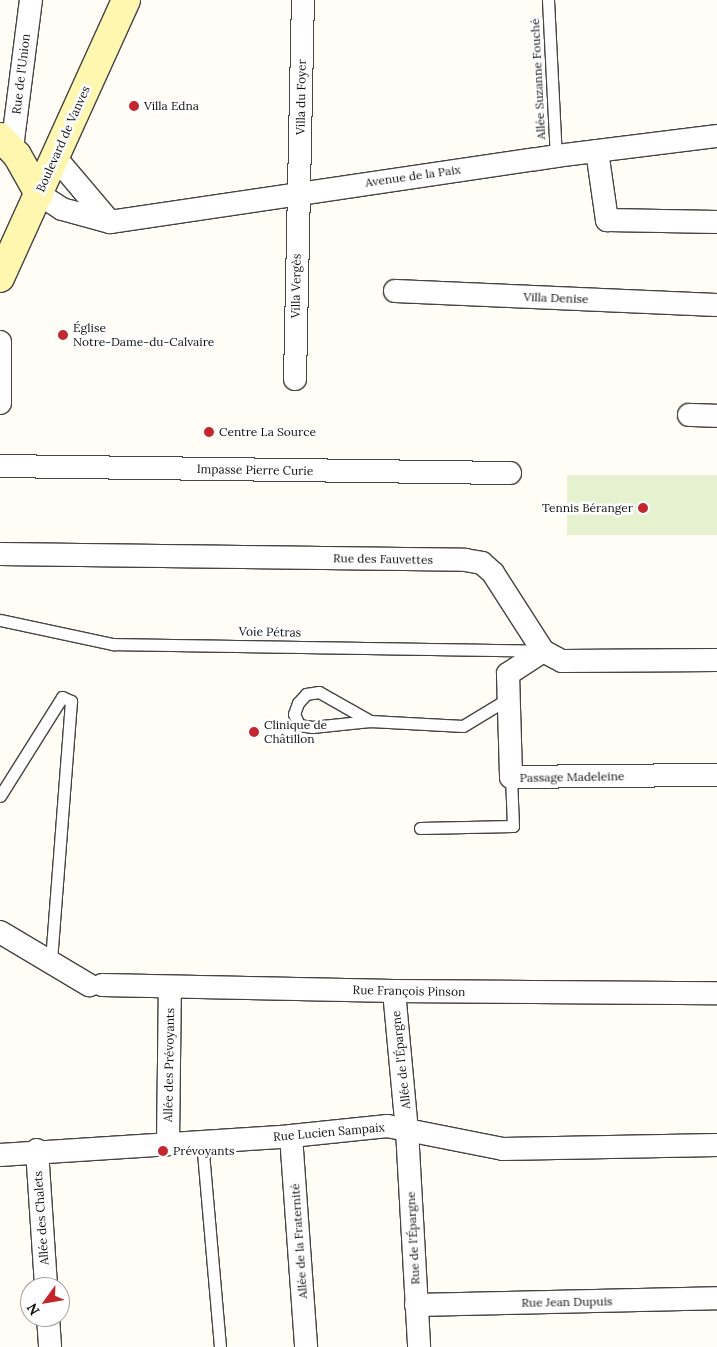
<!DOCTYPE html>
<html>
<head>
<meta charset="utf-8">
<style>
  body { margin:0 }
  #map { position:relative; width:717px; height:1347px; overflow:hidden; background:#fffdf5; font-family:Lora,serif }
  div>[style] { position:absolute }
  .pitch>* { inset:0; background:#e6f2cf; transform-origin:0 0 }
  .roads { filter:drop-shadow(1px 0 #444) drop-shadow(-1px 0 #444) drop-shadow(0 1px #444) drop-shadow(0 -1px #444) }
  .lane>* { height:11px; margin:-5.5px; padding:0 5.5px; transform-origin:5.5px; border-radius:5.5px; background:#fff }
  .street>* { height:22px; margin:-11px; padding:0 11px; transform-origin:11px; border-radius:11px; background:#fff }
  .secondary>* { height:28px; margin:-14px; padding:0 14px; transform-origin:14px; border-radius:14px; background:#fff6b0 }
  .dots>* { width:14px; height:14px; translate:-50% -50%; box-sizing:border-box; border:2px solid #fff; border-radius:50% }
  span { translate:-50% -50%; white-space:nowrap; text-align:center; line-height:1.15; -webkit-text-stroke:5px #fff; paint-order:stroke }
  .street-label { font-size:12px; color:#111 }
  .poi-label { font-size:12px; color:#111 }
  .left { translate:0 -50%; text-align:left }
  .right { translate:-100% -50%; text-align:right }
  .north { position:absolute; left:20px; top:1277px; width:50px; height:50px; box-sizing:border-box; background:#fff; border:1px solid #a0a0a0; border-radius:50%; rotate:238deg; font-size:14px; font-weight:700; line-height:20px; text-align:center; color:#111 }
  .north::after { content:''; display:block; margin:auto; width:18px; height:22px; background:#c4262e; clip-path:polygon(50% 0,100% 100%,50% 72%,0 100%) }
</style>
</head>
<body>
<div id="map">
  <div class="pitch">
    <i style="left:717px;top:475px;width:60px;height:150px;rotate:90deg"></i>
  </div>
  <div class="roads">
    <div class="lane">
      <i style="left:548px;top:0;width:156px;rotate:87.1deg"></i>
      <i style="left:0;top:620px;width:116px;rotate:12deg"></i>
      <i style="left:113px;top:644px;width:425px;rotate:0.9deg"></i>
      <i style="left:370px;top:721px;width:58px;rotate:174.1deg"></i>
      <i style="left:312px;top:727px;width:13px;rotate:-171deg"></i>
      <i style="left:299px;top:725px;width:12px;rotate:-114deg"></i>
      <i style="left:294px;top:714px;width:12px;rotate:-70deg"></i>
      <i style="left:298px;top:703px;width:12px;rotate:-48deg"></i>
      <i style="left:306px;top:694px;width:13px;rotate:-9deg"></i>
      <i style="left:319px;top:692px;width:59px;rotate:29.6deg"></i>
      <i style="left:370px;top:721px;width:93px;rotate:3.1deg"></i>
      <i style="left:463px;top:726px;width:54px;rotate:-31.3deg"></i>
      <i style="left:0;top:796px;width:117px;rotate:-57.9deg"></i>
      <i style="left:62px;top:697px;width:10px;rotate:24deg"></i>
      <i style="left:71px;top:701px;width:263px;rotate:94.4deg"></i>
      <i style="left:420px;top:828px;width:93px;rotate:-1.2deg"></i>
      <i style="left:513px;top:826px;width:49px;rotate:-92.3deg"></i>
      <i style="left:202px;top:1141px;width:207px;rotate:85deg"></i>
    </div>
    <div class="street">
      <i style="left:12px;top:148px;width:149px;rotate:-82.7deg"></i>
      <i style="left:597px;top:151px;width:70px;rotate:81.8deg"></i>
      <i style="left:607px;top:220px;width:110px;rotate:1deg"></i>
      <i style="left:55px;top:157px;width:85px;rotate:49.8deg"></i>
      <i style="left:39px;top:194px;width:27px;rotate:33deg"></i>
      <i style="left:62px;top:209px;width:50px;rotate:15.2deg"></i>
      <i style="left:110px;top:222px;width:451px;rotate:-8.4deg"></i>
      <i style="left:556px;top:156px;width:162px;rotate:-7.1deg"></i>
      <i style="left:395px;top:291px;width:322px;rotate:2.5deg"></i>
      <i style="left:0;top:342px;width:61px;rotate:90deg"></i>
      <i style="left:295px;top:379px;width:379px;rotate:-88.8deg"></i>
      <i style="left:689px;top:415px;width:28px;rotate:2deg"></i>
      <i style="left:0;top:466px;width:510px;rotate:0.79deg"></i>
      <i style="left:0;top:554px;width:465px;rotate:0.7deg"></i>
      <i style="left:465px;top:560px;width:17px;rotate:10deg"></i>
      <i style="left:482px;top:563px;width:15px;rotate:42deg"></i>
      <i style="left:493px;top:573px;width:93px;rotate:57.3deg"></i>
      <i style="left:543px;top:651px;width:21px;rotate:28deg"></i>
      <i style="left:562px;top:661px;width:155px;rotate:-0.4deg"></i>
      <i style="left:543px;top:651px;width:42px;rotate:146.7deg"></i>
      <i style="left:508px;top:674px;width:103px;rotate:88.3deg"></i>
      <i style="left:511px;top:777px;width:206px;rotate:-0.6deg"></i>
      <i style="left:0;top:932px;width:104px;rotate:30.8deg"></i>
      <i style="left:102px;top:985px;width:292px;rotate:1.2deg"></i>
      <i style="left:394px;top:991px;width:323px;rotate:0.4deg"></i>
      <i style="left:394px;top:991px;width:140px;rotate:84.7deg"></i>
      <i style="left:407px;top:1130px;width:217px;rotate:86.8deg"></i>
      <i style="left:291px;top:1136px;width:212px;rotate:85.9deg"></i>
      <i style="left:168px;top:1143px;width:156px;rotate:-89.3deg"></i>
      <i style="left:37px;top:1150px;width:137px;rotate:86.2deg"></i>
      <i style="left:0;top:1155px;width:292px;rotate:-3.7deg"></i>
      <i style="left:291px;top:1136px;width:97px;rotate:-5.9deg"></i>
      <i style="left:387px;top:1126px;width:118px;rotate:11.2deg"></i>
      <i style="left:503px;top:1149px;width:214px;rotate:-1.1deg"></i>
      <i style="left:416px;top:1305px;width:301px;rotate:-1.3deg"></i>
      <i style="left:48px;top:1317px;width:30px;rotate:86deg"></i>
    </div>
    <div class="secondary">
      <i style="left:0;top:137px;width:25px;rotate:47deg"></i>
      <i style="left:17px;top:155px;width:45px;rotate:60.6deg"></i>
      <i style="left:0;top:278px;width:305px;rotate:-65.6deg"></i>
    </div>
  </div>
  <div class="dots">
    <i style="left:134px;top:106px;background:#c4262e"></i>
    <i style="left:63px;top:335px;background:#c4262e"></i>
    <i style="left:209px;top:432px;background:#c4262e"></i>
    <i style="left:643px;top:508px;background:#c4262e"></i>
    <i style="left:254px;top:732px;background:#c4262e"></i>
    <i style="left:163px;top:1151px;background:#c4262e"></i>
  </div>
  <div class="street-label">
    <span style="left:21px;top:74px;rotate:-83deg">Rue de l'Union</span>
    <span style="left:538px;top:79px;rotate:-93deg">Allée Suzanne Fouché</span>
    <span style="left:301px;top:97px;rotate:-89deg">Villa du Foyer</span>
    <span style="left:63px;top:139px;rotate:-66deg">Boulevard de Vanves</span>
    <span style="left:413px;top:176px;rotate:-8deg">Avenue de la Paix</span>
    <span style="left:296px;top:286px;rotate:-89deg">Villa Vergès</span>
    <span style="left:556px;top:298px;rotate:2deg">Villa Denise</span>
    <span style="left:255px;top:470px;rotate:1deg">Impasse Pierre Curie</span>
    <span style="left:383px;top:559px;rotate:1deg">Rue des Fauvettes</span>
    <span style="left:270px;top:632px;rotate:1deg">Voie Pétras</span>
    <span style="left:572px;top:777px;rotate:-1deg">Passage Madeleine</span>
    <span style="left:409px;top:991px;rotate:1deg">Rue François Pinson</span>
    <span style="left:401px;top:1060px;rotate:-96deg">Allée de l'Épargne</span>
    <span style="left:169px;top:1065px;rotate:-89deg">Allée des Prévoyants</span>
    <span style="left:329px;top:1132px;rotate:-5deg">Rue Lucien Sampaix</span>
    <span style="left:41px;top:1218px;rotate:-94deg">Allée des Chalets</span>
    <span style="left:413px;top:1238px;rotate:-93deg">Rue de l'Épargne</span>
    <span style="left:299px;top:1241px;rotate:-94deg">Allée de la Fraternité</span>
    <span style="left:567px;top:1302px;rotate:-1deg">Rue Jean Dupuis</span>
  </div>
  <div class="poi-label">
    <span class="left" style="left:144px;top:106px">Villa Edna</span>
    <span class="left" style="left:73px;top:335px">Église<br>Notre-Dame-du-Calvaire</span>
    <span class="left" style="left:219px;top:432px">Centre La Source</span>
    <span class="right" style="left:633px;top:508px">Tennis Béranger</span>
    <span class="left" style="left:264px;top:732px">Clinique de<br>Châtillon</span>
    <span class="left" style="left:173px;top:1151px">Prévoyants</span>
  </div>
  <div class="north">N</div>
</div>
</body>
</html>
